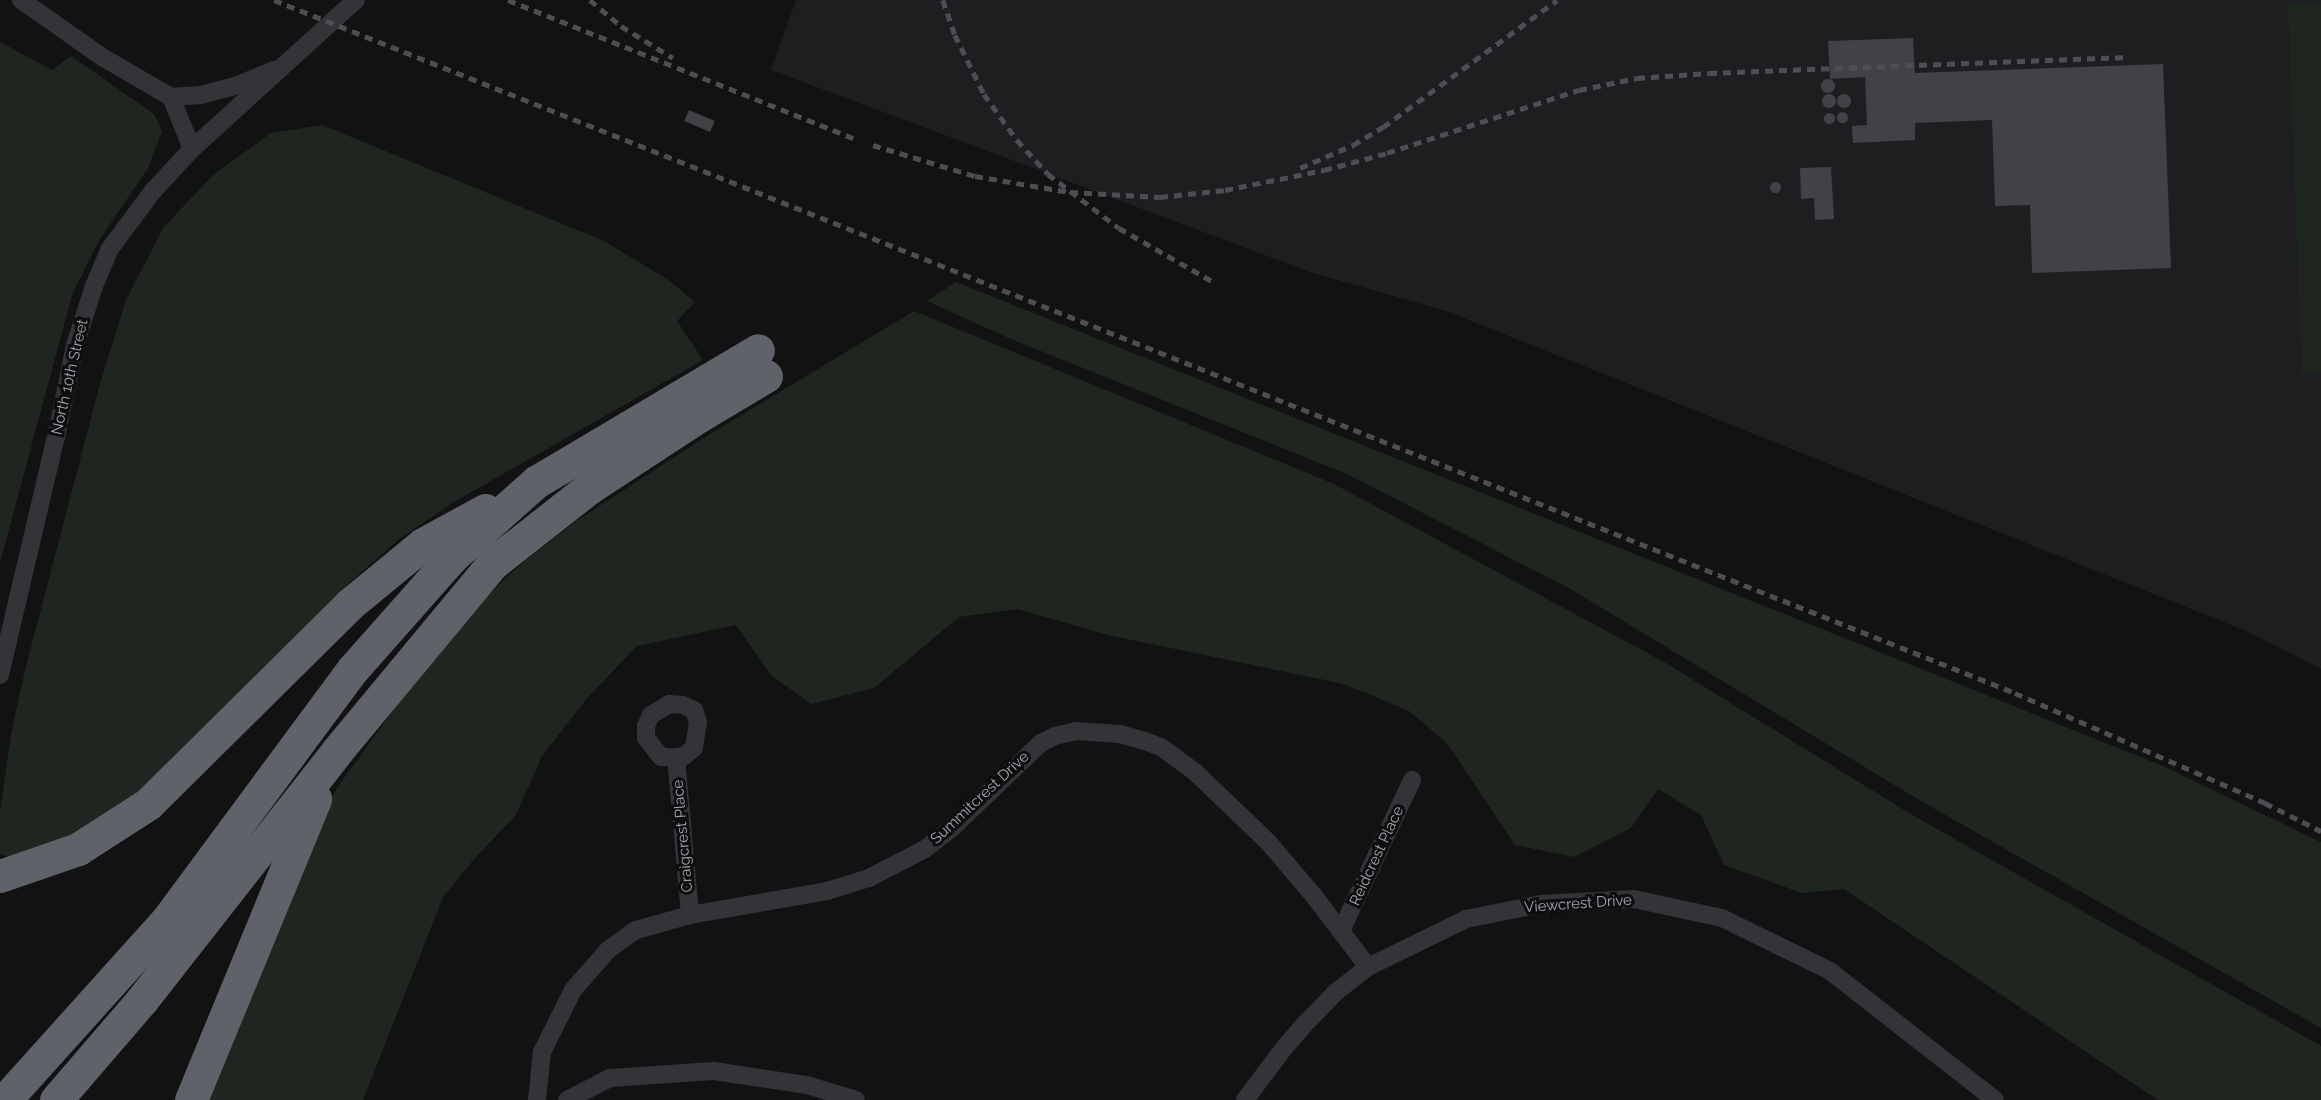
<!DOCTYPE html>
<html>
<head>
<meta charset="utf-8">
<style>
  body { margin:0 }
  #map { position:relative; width:2321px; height:1100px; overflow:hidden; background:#121213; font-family:Raleway,sans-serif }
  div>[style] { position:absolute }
  .built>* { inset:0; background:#1e1e20 }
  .green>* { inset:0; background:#1f2620 }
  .building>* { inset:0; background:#414246; transform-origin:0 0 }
  .round { border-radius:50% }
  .street>* { height:18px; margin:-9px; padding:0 9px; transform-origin:9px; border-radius:9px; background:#333438 }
  .highway>* { height:33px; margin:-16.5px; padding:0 16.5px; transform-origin:16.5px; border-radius:16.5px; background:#606269 }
  .rail>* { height:4.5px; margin-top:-2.25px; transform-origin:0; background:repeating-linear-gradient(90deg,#4d4e53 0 8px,transparent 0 14px) }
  span { translate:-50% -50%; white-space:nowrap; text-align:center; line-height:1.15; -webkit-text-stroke:6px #0d0d0e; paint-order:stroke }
  .street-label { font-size:15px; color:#a5a8b3 }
</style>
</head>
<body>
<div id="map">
  <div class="built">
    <i style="clip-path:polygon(796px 0,2321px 0,2321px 669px,2246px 631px,1446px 311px,1310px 272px,771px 70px)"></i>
  </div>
  <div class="green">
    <i style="clip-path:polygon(2321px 3px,2321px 372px,2302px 373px,2288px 4px)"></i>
    <i style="clip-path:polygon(0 42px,52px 70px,71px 56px,154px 114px,162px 131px,148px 168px,100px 239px,72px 295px,0 563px)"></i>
    <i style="clip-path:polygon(322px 125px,604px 241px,670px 281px,695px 302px,677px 321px,703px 360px,454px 502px,399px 539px,347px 585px,210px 727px,136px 796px,71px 835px,9px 857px,0 854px,0 813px,11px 735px,24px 674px,101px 380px,126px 300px,163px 228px,213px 175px,271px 133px)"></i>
    <i style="clip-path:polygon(956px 282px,2163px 766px,2321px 842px,2321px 1028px,1921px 801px,1567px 587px,1347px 474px,1011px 339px,927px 301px)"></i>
    <i style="clip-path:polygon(914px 311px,1334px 484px,1664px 662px,1914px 816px,2321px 1046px,2321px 1100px,2158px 1100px,1844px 889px,1802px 893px,1724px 865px,1701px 815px,1658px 789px,1631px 828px,1574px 857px,1515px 845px,1447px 743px,1409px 711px,1344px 684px,1108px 635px,1017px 609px,959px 617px,874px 688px,811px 704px,771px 675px,736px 625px,637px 646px,588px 697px,542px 756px,516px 815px,475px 858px,443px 897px,363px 1100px,206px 1100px,316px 826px,337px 788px,395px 708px,443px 644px,481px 602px,522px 563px,578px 520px,702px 439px)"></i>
  </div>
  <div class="building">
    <i style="clip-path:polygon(1913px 38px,1915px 73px,2163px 64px,2171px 268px,2032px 273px,2030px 205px,1995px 206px,1992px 120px,1915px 123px,1915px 140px,1853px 143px,1852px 126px,1867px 125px,1865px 77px,1830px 79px,1828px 41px)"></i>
    <i class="round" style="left:1821px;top:79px;width:14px;height:14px"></i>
    <i class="round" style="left:1822px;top:94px;width:14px;height:14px"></i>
    <i class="round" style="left:1837px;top:94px;width:14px;height:14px"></i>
    <i style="left:689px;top:110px;width:28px;height:12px;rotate:23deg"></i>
    <i class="round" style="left:1836.5px;top:111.5px;width:11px;height:11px"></i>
    <i class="round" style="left:1823.5px;top:112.5px;width:11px;height:11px"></i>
    <i style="clip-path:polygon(1831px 167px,1834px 219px,1815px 220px,1814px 198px,1801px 199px,1800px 168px)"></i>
    <i class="round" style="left:1769.5px;top:181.5px;width:11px;height:11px"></i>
  </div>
  <div class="street">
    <i style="left:21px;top:0;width:99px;rotate:35.1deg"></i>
    <i style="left:102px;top:57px;width:80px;rotate:30.1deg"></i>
    <i style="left:171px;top:97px;width:30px;rotate:-4deg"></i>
    <i style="left:201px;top:95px;width:35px;rotate:-15deg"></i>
    <i style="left:235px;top:86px;width:42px;rotate:-22.3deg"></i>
    <i style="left:171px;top:97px;width:56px;rotate:68deg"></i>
    <i style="left:0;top:675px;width:244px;rotate:-76.8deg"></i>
    <i style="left:56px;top:437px;width:94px;rotate:-78.3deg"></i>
    <i style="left:75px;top:345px;width:62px;rotate:-72.1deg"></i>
    <i style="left:94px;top:286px;width:39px;rotate:-67deg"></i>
    <i style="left:109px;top:250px;width:74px;rotate:-53.3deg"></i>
    <i style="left:153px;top:191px;width:57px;rotate:-47.1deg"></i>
    <i style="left:192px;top:149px;width:222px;rotate:-42.3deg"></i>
    <i style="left:676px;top:757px;width:15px;rotate:180deg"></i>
    <i style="left:661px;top:757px;width:24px;rotate:-128deg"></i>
    <i style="left:646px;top:738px;width:12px;rotate:-90deg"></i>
    <i style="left:646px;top:726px;width:12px;rotate:-66deg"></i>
    <i style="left:651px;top:715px;width:21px;rotate:-31deg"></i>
    <i style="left:669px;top:704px;width:14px;rotate:4deg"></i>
    <i style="left:683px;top:705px;width:12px;rotate:24deg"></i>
    <i style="left:694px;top:710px;width:13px;rotate:72deg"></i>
    <i style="left:698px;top:722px;width:26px;rotate:99deg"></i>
    <i style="left:694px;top:748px;width:13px;rotate:141deg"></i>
    <i style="left:684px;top:756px;width:8px;rotate:173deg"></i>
    <i style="left:676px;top:757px;width:159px;rotate:84.9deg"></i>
    <i style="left:1341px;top:931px;width:167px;rotate:-64.8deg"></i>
    <i style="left:537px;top:1100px;width:48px;rotate:-84.1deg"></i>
    <i style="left:542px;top:1052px;width:69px;rotate:-63.4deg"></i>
    <i style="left:573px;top:990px;width:53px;rotate:-48.8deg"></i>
    <i style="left:608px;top:950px;width:34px;rotate:-36deg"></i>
    <i style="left:636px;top:930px;width:56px;rotate:-15.5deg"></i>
    <i style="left:690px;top:915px;width:139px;rotate:-9.9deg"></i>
    <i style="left:827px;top:891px;width:44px;rotate:-17.2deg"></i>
    <i style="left:869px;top:878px;width:63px;rotate:-27.4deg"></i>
    <i style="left:925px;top:849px;width:36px;rotate:-38deg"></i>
    <i style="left:953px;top:827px;width:122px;rotate:-43.7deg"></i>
    <i style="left:1041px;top:743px;width:16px;rotate:-27deg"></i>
    <i style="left:1055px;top:736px;width:22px;rotate:-13deg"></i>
    <i style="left:1076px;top:731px;width:44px;rotate:3.9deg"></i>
    <i style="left:1120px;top:734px;width:26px;rotate:16deg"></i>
    <i style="left:1145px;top:741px;width:17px;rotate:21deg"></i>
    <i style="left:1161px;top:747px;width:42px;rotate:36.3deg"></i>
    <i style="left:1195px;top:772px;width:103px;rotate:43.8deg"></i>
    <i style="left:1269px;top:843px;width:70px;rotate:49.7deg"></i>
    <i style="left:1314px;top:896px;width:89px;rotate:52.7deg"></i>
    <i style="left:567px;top:1100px;width:48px;rotate:-27.1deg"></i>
    <i style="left:610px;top:1078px;width:104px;rotate:-3.9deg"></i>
    <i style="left:714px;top:1071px;width:94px;rotate:8.6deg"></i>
    <i style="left:807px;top:1085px;width:51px;rotate:17deg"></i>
    <i style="left:1245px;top:1100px;width:65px;rotate:-53.1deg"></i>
    <i style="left:1284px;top:1048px;width:35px;rotate:-49deg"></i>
    <i style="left:1307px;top:1022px;width:42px;rotate:-46deg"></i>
    <i style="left:1336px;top:992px;width:41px;rotate:-38deg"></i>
    <i style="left:1368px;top:967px;width:109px;rotate:-26.1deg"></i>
    <i style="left:1466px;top:919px;width:76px;rotate:-11.3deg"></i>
    <i style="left:1541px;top:904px;width:93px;rotate:-3.1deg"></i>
    <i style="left:1634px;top:899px;width:90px;rotate:12.2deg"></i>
    <i style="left:1722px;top:918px;width:120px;rotate:26.1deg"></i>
    <i style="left:1830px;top:971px;width:209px;rotate:38deg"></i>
  </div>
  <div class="highway">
    <i style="left:0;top:876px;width:83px;rotate:-19.1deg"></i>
    <i style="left:78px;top:849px;width:83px;rotate:-32.7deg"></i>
    <i style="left:148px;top:804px;width:284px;rotate:-44.7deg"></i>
    <i style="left:350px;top:604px;width:94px;rotate:-39.4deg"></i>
    <i style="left:423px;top:544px;width:71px;rotate:-28.7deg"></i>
    <i style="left:5px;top:1100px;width:242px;rotate:-48deg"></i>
    <i style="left:167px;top:920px;width:312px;rotate:-53.5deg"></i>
    <i style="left:353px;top:669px;width:149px;rotate:-48.5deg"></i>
    <i style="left:452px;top:557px;width:113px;rotate:-41.8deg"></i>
    <i style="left:536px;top:482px;width:258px;rotate:-30.7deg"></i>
    <i style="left:56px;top:1100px;width:132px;rotate:-49.3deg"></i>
    <i style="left:142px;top:1000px;width:316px;rotate:-51.9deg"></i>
    <i style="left:337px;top:751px;width:243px;rotate:-50.3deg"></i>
    <i style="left:492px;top:564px;width:123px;rotate:-38.1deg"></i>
    <i style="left:589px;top:488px;width:131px;rotate:-33.2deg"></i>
    <i style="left:699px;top:416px;width:78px;rotate:-30.8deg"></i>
    <i style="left:191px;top:1100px;width:326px;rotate:-67.6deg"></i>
  </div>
  <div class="rail">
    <i style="left:274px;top:0;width:1874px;rotate:21.7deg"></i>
    <i style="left:2015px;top:693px;width:273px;rotate:23.7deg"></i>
    <i style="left:2265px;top:803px;width:63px;rotate:26.6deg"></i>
    <i style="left:508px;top:0;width:372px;rotate:21.8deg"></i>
    <i style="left:590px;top:0;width:40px;rotate:40deg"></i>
    <i style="left:621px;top:26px;width:61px;rotate:31.6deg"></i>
    <i style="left:943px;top:0;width:37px;rotate:71deg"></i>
    <i style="left:955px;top:35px;width:66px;rotate:63.8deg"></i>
    <i style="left:984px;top:94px;width:57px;rotate:54.3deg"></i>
    <i style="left:1017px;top:140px;width:46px;rotate:47.6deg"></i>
    <i style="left:1048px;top:174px;width:89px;rotate:37.3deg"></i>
    <i style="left:1119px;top:228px;width:107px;rotate:29.7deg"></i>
    <i style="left:873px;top:145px;width:107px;rotate:16.9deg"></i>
    <i style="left:975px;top:176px;width:96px;rotate:9.6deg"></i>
    <i style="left:1070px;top:192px;width:90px;rotate:3.2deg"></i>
    <i style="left:1160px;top:197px;width:65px;rotate:-6.1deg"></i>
    <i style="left:1225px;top:190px;width:101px;rotate:-11.4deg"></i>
    <i style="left:1324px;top:170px;width:65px;rotate:-15.1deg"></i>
    <i style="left:1387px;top:153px;width:202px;rotate:-18.2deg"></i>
    <i style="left:1579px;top:90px;width:59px;rotate:-11.7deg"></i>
    <i style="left:1637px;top:78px;width:72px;rotate:-4deg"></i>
    <i style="left:1709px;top:73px;width:420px;rotate:-2.2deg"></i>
    <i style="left:1300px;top:168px;width:58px;rotate:-23.5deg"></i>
    <i style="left:1353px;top:145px;width:35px;rotate:-31deg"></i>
    <i style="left:1383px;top:127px;width:215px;rotate:-36.1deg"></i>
  </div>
  <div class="street-label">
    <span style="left:70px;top:377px;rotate:-77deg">North 10th Street</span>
    <span style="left:980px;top:798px;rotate:-43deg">Summitcrest Drive</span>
    <span style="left:683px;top:836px;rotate:-95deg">Craigcrest Place</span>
    <span style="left:1377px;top:856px;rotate:-65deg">Reidcrest Place</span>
    <span style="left:1578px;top:904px;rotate:-4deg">Viewcrest Drive</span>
  </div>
</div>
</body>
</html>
